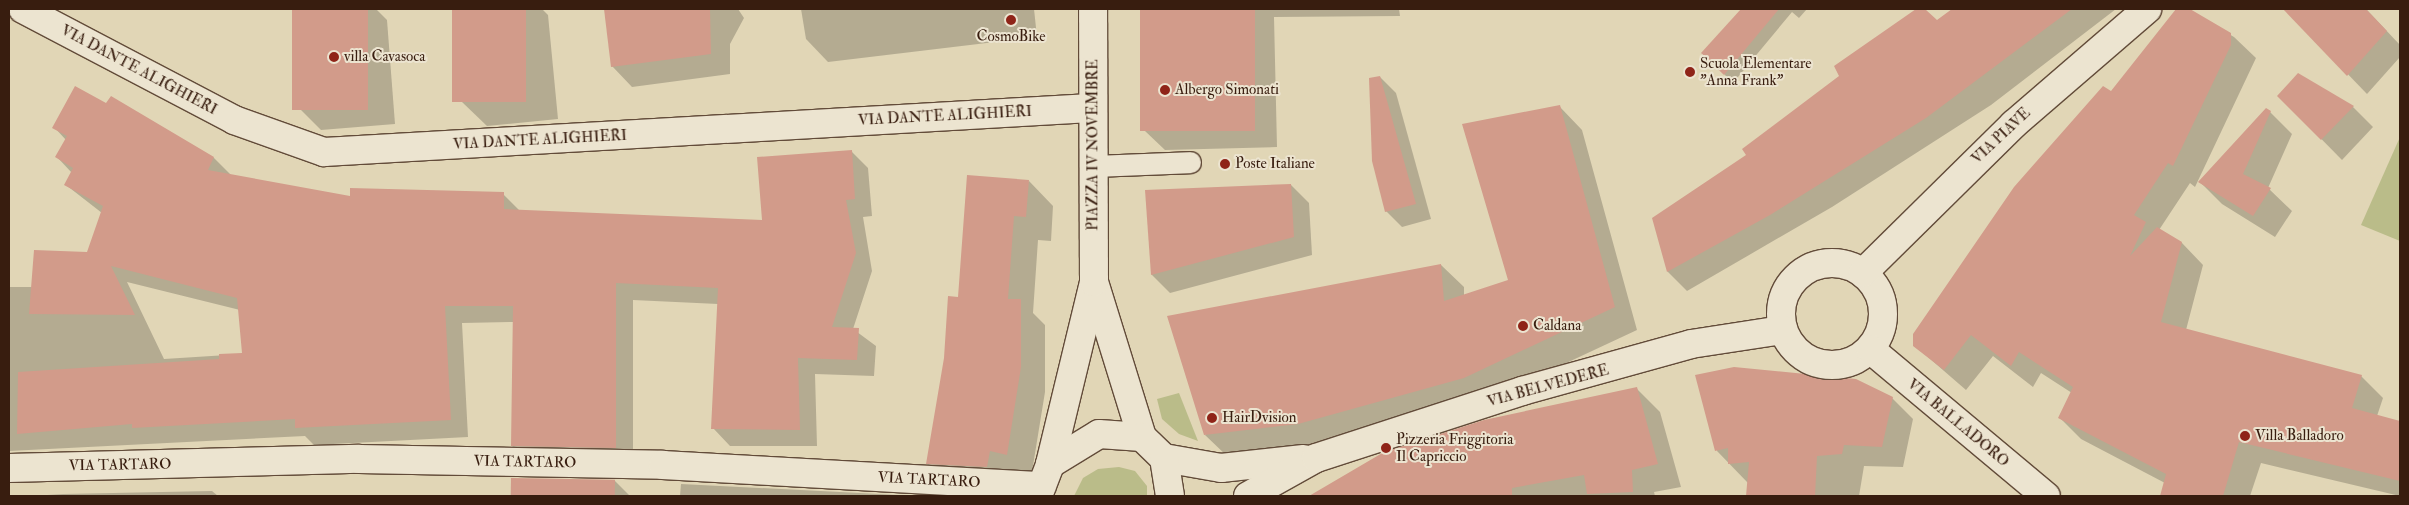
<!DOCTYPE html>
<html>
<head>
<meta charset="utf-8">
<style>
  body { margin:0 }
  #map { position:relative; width:2409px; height:505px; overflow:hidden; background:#e1d6b6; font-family:"IM FELL Double Pica",serif }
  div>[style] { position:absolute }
  .green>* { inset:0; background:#babc89 }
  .shadow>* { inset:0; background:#0003 }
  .building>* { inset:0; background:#d29b8a; transform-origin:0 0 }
  .roads { filter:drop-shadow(1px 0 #624b39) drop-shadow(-1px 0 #624b39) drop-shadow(0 1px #624b39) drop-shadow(0 -1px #624b39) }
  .service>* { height:21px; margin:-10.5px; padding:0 10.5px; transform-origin:10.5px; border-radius:10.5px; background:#ece4d0 }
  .minor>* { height:28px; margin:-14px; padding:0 14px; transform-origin:14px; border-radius:14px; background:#ece4d0 }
  .tertiary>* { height:28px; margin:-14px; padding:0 14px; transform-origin:14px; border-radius:14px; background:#ece4d0 }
  .tertiary>.ring { margin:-14px; padding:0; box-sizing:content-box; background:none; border:28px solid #ece4d0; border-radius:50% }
  .dots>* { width:14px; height:14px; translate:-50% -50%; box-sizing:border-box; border:2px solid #ece4d0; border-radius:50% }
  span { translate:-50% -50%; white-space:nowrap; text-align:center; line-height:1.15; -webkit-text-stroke:4px #ece4d0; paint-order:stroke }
  .poi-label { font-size:15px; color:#381d0f }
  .left { translate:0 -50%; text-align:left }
  .street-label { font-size:15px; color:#381d0f }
  .frame { position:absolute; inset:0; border:10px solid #381d0f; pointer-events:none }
</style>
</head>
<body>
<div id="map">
  <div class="green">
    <i style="clip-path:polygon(2400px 137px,2400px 241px,2361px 225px)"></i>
    <i style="clip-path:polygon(1179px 393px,1198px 441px,1179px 434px,1162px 419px,1157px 399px)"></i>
    <i style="clip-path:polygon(1119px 467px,1135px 471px,1147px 486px,1147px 496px,1074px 496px,1083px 478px,1098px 469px)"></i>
  </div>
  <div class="shadow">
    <i style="clip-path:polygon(293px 9px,376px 9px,387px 20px,395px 124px,321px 130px,301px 110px)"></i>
    <i style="clip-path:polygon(453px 9px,542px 9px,548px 15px,558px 119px,487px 126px,462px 102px)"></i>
    <i style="clip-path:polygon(605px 9px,738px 9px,744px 18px,730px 44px,730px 74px,632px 87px,612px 66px)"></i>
    <i style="clip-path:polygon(801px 9px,1034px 9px,1037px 37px,828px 62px,806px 39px)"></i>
    <i style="clip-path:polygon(1141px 9px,1399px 9px,1400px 16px,1274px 17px,1277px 147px,1165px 150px,1145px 131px)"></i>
    <i style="clip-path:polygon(1742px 9px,1807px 9px,1799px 18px,1792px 12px,1733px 83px,1703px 53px)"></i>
    <i style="clip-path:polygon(1918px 9px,1937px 21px,1953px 9px,2116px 9px,1991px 105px,1832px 207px,1687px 291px,1668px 272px,1654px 219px,1748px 155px,1840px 77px,1836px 67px)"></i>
    <i style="clip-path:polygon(2178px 9px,2187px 9px,2234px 37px,2256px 58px,2195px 187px,2190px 183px,2159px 230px,2182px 243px,2203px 265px,2186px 330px,2361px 376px,2383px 398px,2377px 416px,2400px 423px,2400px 496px,2261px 463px,2250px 496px,2161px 496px,2165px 483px,2081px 439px,2060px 418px,2072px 393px,2041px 373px,2033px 387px,1993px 356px,1966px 390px,1914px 345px)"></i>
    <i style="clip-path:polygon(2285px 9px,2366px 9px,2400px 45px,2400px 57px,2367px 94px)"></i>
    <i style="clip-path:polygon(1380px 77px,1396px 93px,1431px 219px,1402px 227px,1386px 211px)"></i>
    <i style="clip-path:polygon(2279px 96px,2353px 107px,2373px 127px,2342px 160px)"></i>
    <i style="clip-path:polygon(evenodd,111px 98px,214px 158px,232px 176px,351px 198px,503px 194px,520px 211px,763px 221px,851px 151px,868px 168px,872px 216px,863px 217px,872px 271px,853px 329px,876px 346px,874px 376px,815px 374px,817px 446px,730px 446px,713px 428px,718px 304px,633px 300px,633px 465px,529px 463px,512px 446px,514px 322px,462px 323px,468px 437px,314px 445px,305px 436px,9px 451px,9px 287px,32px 287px,88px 253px,102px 213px,66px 185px,72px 173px,57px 157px,66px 140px,54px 127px,107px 105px,111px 98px,127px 282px,240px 310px,243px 354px,164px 359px,127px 282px)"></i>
    <i style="clip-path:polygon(1560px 107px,1582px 130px,1637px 330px,1487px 400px,1321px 446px,1228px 457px,1205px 435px,1441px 265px,1464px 287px,1464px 296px,1510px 281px)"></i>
    <i style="clip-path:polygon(2270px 112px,2292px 134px,2268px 188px,2292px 211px,2275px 237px,2222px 204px,2200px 182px)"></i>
    <i style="clip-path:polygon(1029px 181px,1053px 206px,1051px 241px,1038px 240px,1033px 313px,1045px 325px,1045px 392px,1031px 478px,952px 488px,927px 464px,959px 298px)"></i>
    <i style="clip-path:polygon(1291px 185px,1309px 203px,1312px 255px,1170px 293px,1152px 275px,1146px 192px)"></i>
    <i style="clip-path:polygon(1734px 368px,1856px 380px,1892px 398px,1913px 419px,1903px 467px,1864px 466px,1859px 496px,1747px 496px,1748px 483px,1717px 451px)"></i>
    <i style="clip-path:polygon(1637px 389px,1660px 412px,1681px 487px,1654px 492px,1655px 496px,1311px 496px,1384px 453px)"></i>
    <i style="clip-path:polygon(512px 479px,615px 481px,630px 496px,512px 496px)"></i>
    <i style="clip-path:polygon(681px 484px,918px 496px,680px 496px)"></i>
    <i style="clip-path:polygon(212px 491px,218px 496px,31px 496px,63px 494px)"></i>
  </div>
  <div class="building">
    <i style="left:292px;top:9px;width:76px;height:101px"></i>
    <i style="left:452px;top:9px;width:74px;height:93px"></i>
    <i style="clip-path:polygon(604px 9px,710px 9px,711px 54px,611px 67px)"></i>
    <i style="left:1140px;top:9px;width:115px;height:122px"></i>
    <i style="clip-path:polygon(1741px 9px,1779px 9px,1724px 75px,1701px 53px)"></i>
    <i style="clip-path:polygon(1916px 9px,1925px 9px,1937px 20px,1952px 9px,2072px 9px,1926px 118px,1770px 215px,1667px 272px,1652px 218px,1746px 155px,1742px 149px,1839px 76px,1834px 66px)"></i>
    <i style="clip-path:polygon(2176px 9px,2190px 9px,2231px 33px,2231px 45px,2173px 166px,2168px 163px,2134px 215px,2146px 222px,2130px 256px,2157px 227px,2182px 242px,2161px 322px,2362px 375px,2352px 408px,2400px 421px,2400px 481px,2239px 442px,2223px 496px,2160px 496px,2166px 474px,2058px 418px,2073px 387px,2019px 352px,2011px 366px,1971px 335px,1944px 370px,1913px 346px,1913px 334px,2014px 187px,2103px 86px,2111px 91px)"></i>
    <i style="clip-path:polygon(2283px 9px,2366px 9px,2387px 31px,2347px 76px)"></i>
    <i style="clip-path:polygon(2298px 73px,2354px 106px,2321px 140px,2277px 96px)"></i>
    <i style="clip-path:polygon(1380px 76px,1416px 204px,1385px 212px,1372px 161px,1369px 78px)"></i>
    <i style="clip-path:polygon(75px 86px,106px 103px,111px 96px,214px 157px,208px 170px,350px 196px,350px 188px,504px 192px,504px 209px,762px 220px,757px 157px,852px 150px,855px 199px,846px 200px,856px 253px,832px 327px,859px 328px,857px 360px,798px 358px,800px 430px,711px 429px,718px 288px,616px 283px,616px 448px,511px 446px,513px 306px,445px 306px,451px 420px,295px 428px,295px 419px,132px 428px,132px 424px,17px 434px,18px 372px,219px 359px,219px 354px,242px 353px,237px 298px,111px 266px,135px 315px,29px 314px,34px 250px,87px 252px,103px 206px,64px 185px,73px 168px,55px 157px,67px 136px,52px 128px)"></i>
    <i style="clip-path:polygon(1560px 105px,1615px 307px,1464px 378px,1298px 424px,1204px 435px,1167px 316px,1441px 264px,1444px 301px,1508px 280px,1462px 124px)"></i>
    <i style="clip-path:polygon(2266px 108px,2271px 111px,2243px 174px,2271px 188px,2253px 216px,2198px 182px)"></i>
    <i style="clip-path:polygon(967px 175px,1029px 180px,1026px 217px,1014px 216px,1008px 299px,1021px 299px,1021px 367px,1007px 455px,990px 451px,987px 467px,926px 464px,944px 358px,948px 296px,958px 297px)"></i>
    <i style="clip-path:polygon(1291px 184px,1294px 237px,1151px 275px,1145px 190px)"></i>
    <i style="clip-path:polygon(1734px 367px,1856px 379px,1893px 397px,1882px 447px,1844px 445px,1842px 454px,1817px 456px,1815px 496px,1746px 496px,1749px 462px,1728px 464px,1728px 448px,1715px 451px,1695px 375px)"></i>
    <i style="clip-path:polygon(1637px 387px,1658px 464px,1632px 470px,1633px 492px,1587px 494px,1584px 475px,1512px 488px,1512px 496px,1309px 496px,1384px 452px,1484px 420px)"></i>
    <i style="left:511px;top:478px;width:104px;height:18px;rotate:1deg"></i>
  </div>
  <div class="roads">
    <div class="service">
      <i style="left:1092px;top:166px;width:98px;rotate:-2.3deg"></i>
    </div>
    <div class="minor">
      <i style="left:23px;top:9px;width:238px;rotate:27.7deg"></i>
      <i style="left:234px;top:120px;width:96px;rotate:19.6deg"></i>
      <i style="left:324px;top:152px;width:768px;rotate:-3.28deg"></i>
      <i style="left:9px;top:468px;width:350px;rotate:-1.5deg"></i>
      <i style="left:359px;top:459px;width:304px;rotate:1.1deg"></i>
      <i style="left:663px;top:465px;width:379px;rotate:3.2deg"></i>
    </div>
    <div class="tertiary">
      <i class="ring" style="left:1781px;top:263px;width:74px;height:74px"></i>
      <i style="left:1863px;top:273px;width:212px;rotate:-44.6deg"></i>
      <i style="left:2014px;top:124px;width:176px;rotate:-40.8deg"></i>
      <i style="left:1094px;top:282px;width:162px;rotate:72.8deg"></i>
      <i style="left:1870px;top:349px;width:229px;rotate:39.9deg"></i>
      <i style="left:1164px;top:458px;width:58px;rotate:10deg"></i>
      <i style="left:1221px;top:468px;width:83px;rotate:-6.2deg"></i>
      <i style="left:1050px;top:464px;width:187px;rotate:-76.4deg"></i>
      <i style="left:1094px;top:282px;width:273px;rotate:-90.2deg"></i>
      <i style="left:1038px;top:496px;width:34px;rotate:-69deg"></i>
      <i style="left:1050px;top:464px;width:57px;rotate:-31.5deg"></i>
      <i style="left:1099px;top:434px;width:43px;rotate:4deg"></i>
      <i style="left:1142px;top:437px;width:30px;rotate:44deg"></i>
      <i style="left:1164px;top:458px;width:38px;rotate:81deg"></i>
      <i style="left:1248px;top:496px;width:78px;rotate:-29.2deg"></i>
      <i style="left:1316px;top:458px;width:217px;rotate:-18deg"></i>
      <i style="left:1522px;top:391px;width:175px;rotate:-15.5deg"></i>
      <i style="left:1691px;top:344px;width:93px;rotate:-8.7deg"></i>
    </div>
  </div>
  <div class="dots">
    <i style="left:1011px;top:20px;background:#8f2418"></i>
    <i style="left:334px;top:57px;background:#8f2418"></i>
    <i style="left:1690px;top:72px;background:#8f2418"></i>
    <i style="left:1165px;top:90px;background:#8f2418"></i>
    <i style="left:1225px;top:164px;background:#8f2418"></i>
    <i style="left:1523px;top:326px;background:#8f2418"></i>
    <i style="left:1212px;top:418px;background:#8f2418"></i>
    <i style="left:2245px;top:436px;background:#8f2418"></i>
    <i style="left:1386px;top:448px;background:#8f2418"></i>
  </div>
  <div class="poi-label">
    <span style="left:1011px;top:37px">CosmoBike</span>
    <span class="left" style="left:344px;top:57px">villa Cavasoca</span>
    <span class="left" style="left:1700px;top:72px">Scuola Elementare<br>"Anna Frank"</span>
    <span class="left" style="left:1175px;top:90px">Albergo Simonati</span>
    <span class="left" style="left:1235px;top:164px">Poste Italiane</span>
    <span class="left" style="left:1533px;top:326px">Caldana</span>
    <span class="left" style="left:1222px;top:418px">HairDvision</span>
    <span class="left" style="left:2255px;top:436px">Villa Balladoro</span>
    <span class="left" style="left:1396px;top:448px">Pizzeria Friggitoria<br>Il Capriccio</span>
  </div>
  <div class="street-label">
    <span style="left:139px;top:70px;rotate:28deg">VIA DANTE ALIGHIERI</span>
    <span style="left:945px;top:116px;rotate:-3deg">VIA DANTE ALIGHIERI</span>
    <span style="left:2001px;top:136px;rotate:-43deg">VIA PIAVE</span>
    <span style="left:540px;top:140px;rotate:-3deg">VIA DANTE ALIGHIERI</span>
    <span style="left:1093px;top:145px;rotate:-90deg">PIAZZA IV NOVEMBRE</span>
    <span style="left:1548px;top:386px;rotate:-15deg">VIA BELVEDERE</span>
    <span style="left:1958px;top:423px;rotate:40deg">VIA BALLADORO</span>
    <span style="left:525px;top:462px;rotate:1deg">VIA TARTARO</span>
    <span style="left:120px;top:465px;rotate:-1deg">VIA TARTARO</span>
    <span style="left:929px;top:480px;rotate:3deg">VIA TARTARO</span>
  </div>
  <div class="frame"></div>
</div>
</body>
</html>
